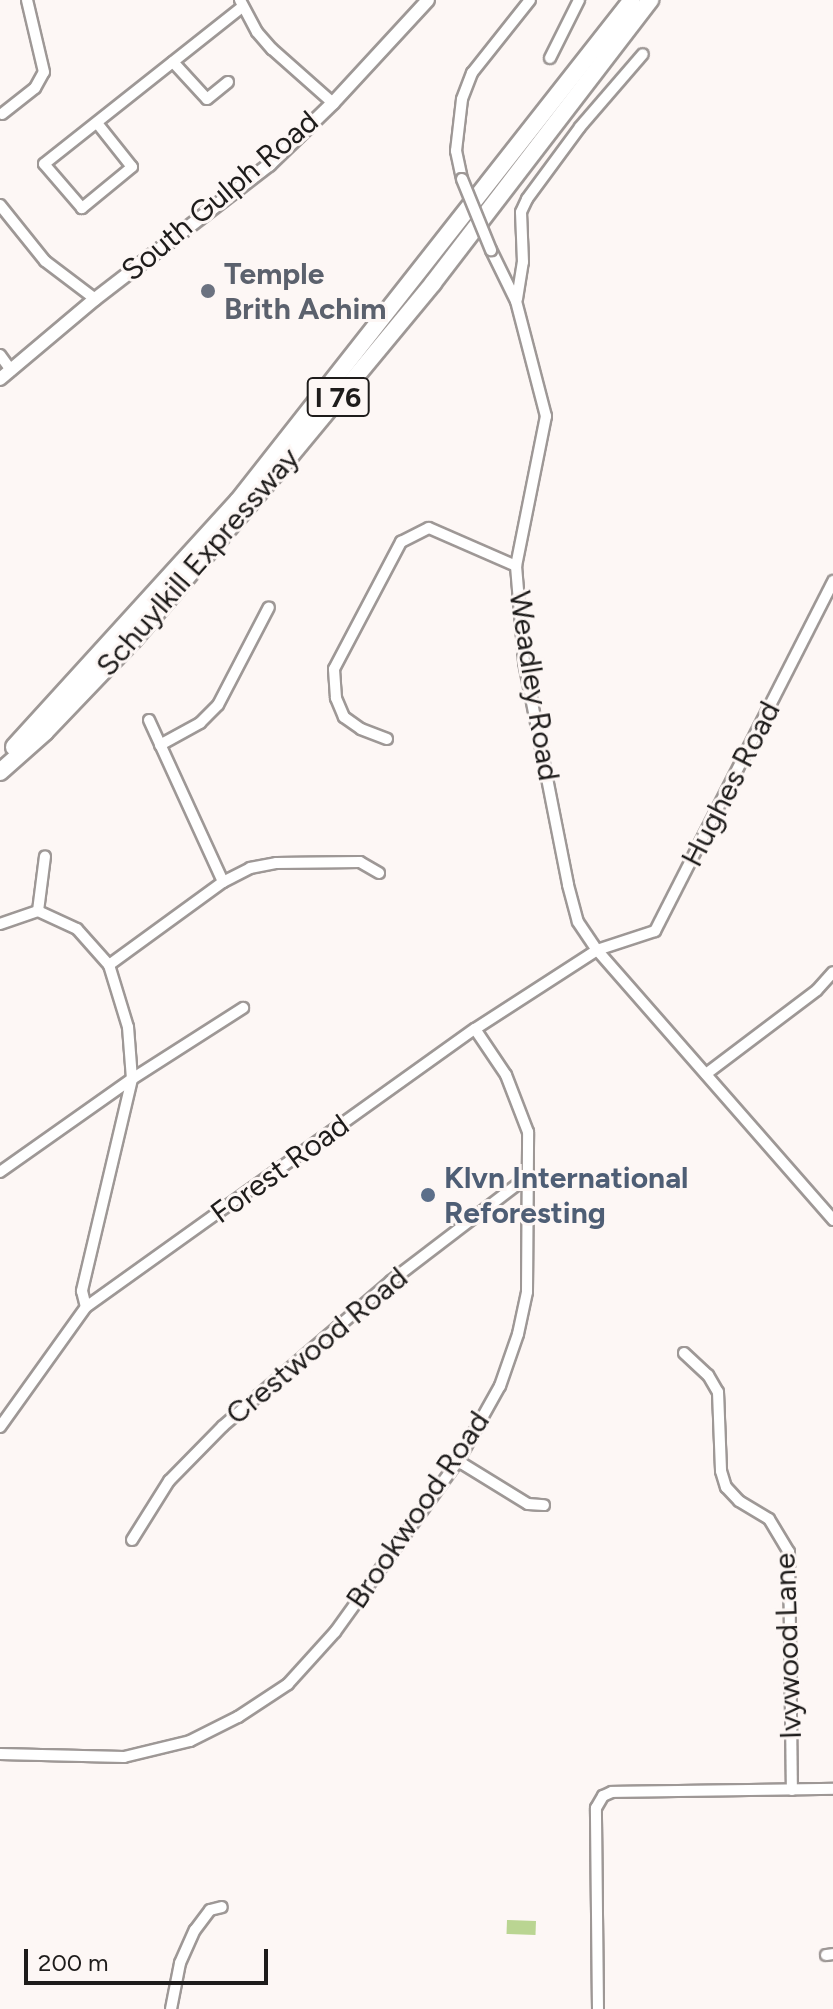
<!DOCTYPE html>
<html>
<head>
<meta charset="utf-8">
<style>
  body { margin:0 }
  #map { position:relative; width:833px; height:2009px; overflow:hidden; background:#fdf7f5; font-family:Figtree,sans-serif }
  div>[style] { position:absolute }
  .green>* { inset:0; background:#bad592; transform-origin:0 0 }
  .roads { filter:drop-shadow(2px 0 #9e9896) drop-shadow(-2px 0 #9e9896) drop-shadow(0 2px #9e9896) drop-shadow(0 -2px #9e9896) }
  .minor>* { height:10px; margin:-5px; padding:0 5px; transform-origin:5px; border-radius:5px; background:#fff }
  .major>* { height:12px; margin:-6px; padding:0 6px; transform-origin:6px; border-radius:6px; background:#fff }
  .highway>* { height:16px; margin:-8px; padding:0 8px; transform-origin:8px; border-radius:8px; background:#fff }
  .bridges { filter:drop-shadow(2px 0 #9e9896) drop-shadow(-2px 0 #9e9896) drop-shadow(0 2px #9e9896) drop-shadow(0 -2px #9e9896) }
  .minor-bridge>* { height:10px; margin:-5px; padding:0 5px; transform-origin:5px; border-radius:5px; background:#fff }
  .dots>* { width:22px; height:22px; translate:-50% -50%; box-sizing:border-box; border:4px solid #fdf7f5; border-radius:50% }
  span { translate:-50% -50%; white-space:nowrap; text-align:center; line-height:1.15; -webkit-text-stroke:6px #fdf7f5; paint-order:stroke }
  .shield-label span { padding:2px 6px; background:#fdf7f5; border:2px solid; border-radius:6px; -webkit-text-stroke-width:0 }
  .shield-label { font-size:28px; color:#1e1c1b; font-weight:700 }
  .street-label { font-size:30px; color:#1e1c1b }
  .worship-label { font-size:30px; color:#5b616d; font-weight:700 }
  .left { translate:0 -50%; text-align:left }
  .service-label { font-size:30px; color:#4e5e75; font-weight:700 }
  .scale { position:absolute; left:24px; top:1949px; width:244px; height:36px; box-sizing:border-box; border:4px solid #1e1c1b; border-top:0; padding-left:10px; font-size:24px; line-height:28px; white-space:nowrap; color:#1e1c1b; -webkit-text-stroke:6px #fdf7f5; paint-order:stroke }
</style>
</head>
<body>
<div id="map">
  <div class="green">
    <i style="left:507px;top:1920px;width:29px;height:14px;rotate:2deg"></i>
  </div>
  <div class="roads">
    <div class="minor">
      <i style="left:240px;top:0;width:36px;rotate:62deg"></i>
      <i style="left:257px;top:32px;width:23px;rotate:49deg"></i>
      <i style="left:272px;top:49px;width:81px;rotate:41.5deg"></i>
      <i style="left:550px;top:58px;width:65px;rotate:-63.4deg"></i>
      <i style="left:173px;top:62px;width:50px;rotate:47.4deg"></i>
      <i style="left:207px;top:99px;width:27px;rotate:-39deg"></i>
      <i style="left:2px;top:114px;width:42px;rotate:-38.2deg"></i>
      <i style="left:35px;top:88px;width:18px;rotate:-61deg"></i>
      <i style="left:44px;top:72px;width:74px;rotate:-103.3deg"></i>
      <i style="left:97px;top:123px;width:56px;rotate:51.5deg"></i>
      <i style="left:132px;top:167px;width:65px;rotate:140.6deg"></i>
      <i style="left:82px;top:208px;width:58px;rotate:-130.8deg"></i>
      <i style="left:44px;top:164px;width:253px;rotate:-38.4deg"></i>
      <i style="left:462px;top:179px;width:29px;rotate:-102deg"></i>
      <i style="left:456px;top:151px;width:52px;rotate:-83.4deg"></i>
      <i style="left:462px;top:99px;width:28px;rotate:-69deg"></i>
      <i style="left:472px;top:73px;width:93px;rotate:-51.5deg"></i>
      <i style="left:0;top:205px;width:72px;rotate:51.2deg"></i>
      <i style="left:45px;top:261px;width:63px;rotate:37.2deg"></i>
      <i style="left:491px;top:250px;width:57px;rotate:63.9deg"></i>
      <i style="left:516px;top:301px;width:119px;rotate:75.4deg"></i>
      <i style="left:546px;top:416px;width:153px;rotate:101.3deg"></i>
      <i style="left:516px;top:566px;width:96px;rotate:85.2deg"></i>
      <i style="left:524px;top:662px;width:227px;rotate:78.8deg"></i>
      <i style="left:568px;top:885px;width:38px;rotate:75deg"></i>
      <i style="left:578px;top:922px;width:34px;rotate:56deg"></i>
      <i style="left:597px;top:950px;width:359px;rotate:48.8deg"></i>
      <i style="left:517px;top:299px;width:37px;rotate:-81deg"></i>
      <i style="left:523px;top:262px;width:50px;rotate:-92.3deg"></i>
      <i style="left:521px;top:212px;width:14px;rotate:-65deg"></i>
      <i style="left:527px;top:199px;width:89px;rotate:-53.6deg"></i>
      <i style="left:580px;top:127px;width:96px;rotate:-49.2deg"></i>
      <i style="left:0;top:355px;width:19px;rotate:54deg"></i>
      <i style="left:149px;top:720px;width:178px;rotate:65.4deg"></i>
      <i style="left:387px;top:739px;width:28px;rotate:-159deg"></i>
      <i style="left:361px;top:729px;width:21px;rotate:-145deg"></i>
      <i style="left:344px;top:717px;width:21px;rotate:-113deg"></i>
      <i style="left:336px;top:698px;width:29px;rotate:-94deg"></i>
      <i style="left:334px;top:669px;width:144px;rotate:-62.2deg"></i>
      <i style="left:401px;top:542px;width:31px;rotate:-27deg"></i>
      <i style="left:429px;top:528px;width:95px;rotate:23.6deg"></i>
      <i style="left:160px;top:745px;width:46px;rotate:-28.8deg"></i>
      <i style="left:200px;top:723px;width:25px;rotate:-45deg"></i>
      <i style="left:218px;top:705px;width:110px;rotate:-62.5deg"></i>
      <i style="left:38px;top:911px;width:55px;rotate:-82.7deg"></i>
      <i style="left:0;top:924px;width:40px;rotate:-18.9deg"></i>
      <i style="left:38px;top:911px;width:43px;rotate:24.8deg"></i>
      <i style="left:77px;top:929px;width:48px;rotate:48.4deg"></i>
      <i style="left:109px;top:965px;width:65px;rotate:73deg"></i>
      <i style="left:128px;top:1027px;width:52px;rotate:85.6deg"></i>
      <i style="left:132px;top:1079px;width:218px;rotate:103.3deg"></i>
      <i style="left:82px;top:1291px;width:16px;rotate:76deg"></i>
      <i style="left:109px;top:965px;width:141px;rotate:-36.1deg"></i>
      <i style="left:223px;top:882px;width:30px;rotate:-27deg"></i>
      <i style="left:250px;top:868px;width:26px;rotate:-11deg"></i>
      <i style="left:276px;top:863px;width:84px;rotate:-0.7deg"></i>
      <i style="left:360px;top:862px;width:22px;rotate:30deg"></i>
      <i style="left:706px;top:1074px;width:139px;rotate:-37.1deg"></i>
      <i style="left:817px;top:990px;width:24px;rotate:-48deg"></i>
      <i style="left:0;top:1172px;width:161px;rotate:-35.2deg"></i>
      <i style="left:132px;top:1079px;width:132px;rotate:-32.6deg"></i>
      <i style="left:684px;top:1353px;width:33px;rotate:43deg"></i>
      <i style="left:708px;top:1375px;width:20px;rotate:60deg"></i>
      <i style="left:718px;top:1392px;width:79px;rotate:87.8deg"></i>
      <i style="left:721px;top:1471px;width:17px;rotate:73deg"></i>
      <i style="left:726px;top:1487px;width:19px;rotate:47deg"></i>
      <i style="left:739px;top:1501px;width:35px;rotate:31deg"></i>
      <i style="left:769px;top:1519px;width:39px;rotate:59deg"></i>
      <i style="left:789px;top:1552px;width:238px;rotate:89.3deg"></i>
      <i style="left:0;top:1427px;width:148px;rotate:-54.4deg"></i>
      <i style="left:86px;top:1307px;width:478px;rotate:-35.6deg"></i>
      <i style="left:475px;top:1029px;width:145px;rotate:-32.9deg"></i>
      <i style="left:597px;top:950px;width:61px;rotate:-18.1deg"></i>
      <i style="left:655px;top:931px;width:393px;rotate:-63deg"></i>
      <i style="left:458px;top:1461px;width:82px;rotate:31.6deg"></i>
      <i style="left:528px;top:1504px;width:16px;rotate:4deg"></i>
      <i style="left:132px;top:1540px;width:70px;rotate:-57.9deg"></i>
      <i style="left:169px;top:1481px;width:77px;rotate:-45.5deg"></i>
      <i style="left:223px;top:1426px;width:222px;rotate:-40.8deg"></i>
      <i style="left:391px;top:1281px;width:171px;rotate:-37.4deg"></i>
      <i style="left:0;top:1754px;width:124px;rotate:1.4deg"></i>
      <i style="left:124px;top:1757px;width:68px;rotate:-13.6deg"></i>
      <i style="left:190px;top:1741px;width:54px;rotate:-26.6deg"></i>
      <i style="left:238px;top:1717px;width:60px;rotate:-33.4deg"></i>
      <i style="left:288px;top:1684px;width:70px;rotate:-47.9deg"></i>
      <i style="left:335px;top:1632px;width:211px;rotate:-54.3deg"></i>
      <i style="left:458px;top:1461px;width:86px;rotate:-60.8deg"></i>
      <i style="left:500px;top:1386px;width:55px;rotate:-70.9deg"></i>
      <i style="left:518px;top:1334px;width:43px;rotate:-77.9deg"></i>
      <i style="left:527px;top:1292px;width:160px;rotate:-89.6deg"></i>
      <i style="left:528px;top:1132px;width:61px;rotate:-111.1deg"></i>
      <i style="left:506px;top:1075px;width:55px;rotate:-124deg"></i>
      <i style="left:826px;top:1955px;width:7px;rotate:-8deg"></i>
      <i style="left:171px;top:2009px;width:47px;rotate:-78.9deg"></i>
      <i style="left:180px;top:1963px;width:36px;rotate:-66deg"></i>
      <i style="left:195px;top:1930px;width:25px;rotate:-53deg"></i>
      <i style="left:210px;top:1910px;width:12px;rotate:-14deg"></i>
      <i style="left:598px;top:2009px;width:201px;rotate:-90.6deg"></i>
      <i style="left:596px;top:1808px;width:14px;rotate:-60deg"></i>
      <i style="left:603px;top:1796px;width:10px;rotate:-24deg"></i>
      <i style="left:612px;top:1792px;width:221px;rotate:-0.8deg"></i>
    </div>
    <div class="major">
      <i style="left:0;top:379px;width:124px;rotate:-40.1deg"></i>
      <i style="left:95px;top:299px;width:220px;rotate:-37.6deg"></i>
      <i style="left:269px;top:165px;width:89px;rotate:-44.1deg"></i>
      <i style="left:333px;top:103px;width:140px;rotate:-47.3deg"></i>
    </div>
    <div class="highway">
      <i style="left:14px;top:747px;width:333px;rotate:-47.7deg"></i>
      <i style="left:238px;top:501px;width:637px;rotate:-51.82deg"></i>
      <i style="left:0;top:772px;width:60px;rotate:-41.6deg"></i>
      <i style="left:45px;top:732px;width:129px;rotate:-46.3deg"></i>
      <i style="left:134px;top:639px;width:218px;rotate:-49.5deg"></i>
      <i style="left:276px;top:473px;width:246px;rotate:-50.4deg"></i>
      <i style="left:433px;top:283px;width:357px;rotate:-52.5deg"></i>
    </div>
  </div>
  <div class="bridges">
    <div class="minor-bridge">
      <i style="left:462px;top:179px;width:77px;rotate:67.8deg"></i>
    </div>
  </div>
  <div class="dots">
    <i style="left:208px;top:291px;background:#6b7280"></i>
    <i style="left:428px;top:1195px;background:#5c6f8a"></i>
  </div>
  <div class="shield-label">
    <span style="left:338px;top:397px">I 76</span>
  </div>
  <div class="street-label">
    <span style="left:220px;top:196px;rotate:-40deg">South Gulph Road</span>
    <span style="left:198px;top:562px;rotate:-49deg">Schuylkill Expressway</span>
    <span style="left:534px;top:686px;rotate:81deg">Weadley Road</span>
    <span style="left:731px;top:784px;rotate:-63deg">Hughes Road</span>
    <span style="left:280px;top:1169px;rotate:-36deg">Forest Road</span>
    <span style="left:317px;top:1346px;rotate:-40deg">Crestwood Road</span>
    <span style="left:418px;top:1510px;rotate:-56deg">Brookwood Road</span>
    <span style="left:788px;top:1646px;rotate:-92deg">Ivywood Lane</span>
  </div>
  <div class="worship-label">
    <span class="left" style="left:224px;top:291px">Temple<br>Brith Achim</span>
  </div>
  <div class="service-label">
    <span class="left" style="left:444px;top:1195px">Klvn International<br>Reforesting</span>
  </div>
  <div class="scale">200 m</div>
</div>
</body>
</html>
